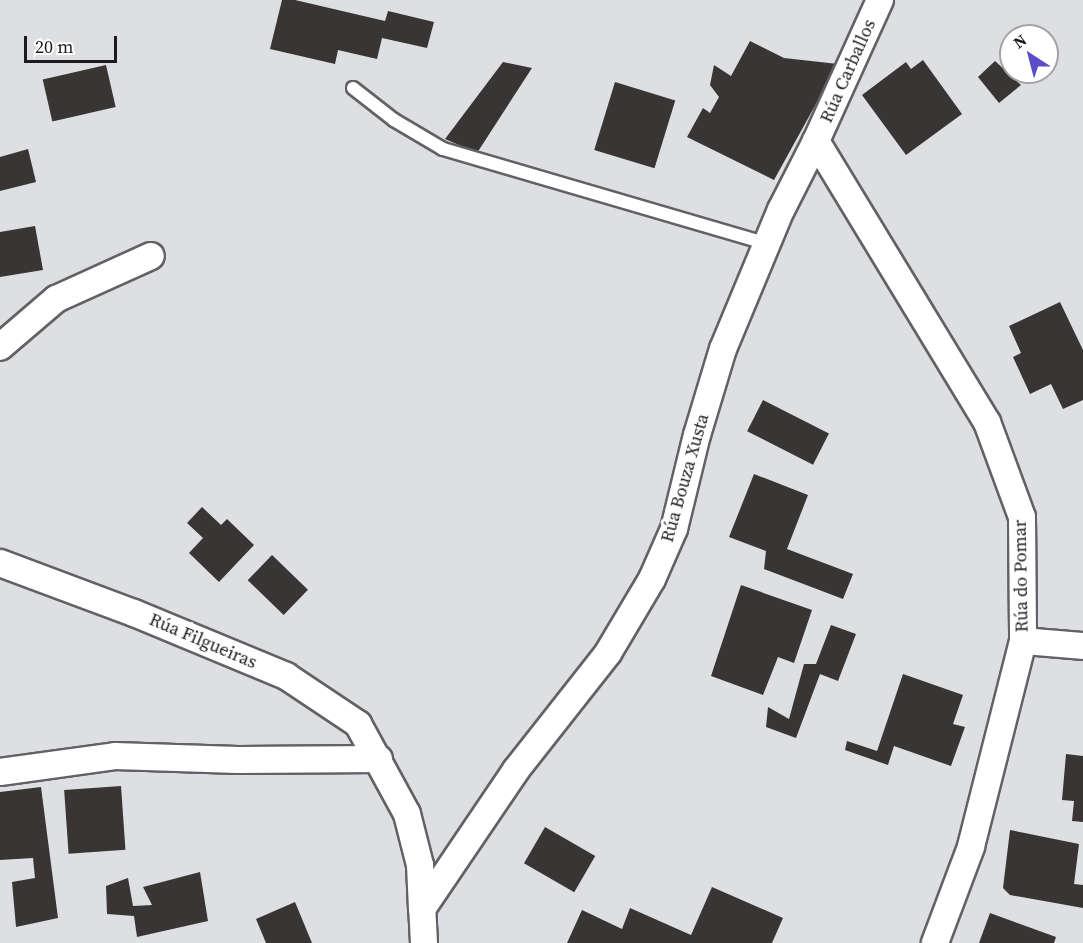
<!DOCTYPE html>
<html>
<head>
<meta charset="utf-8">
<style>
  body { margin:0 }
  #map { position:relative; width:1083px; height:943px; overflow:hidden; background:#dedfe3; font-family:"Source Serif 4",serif }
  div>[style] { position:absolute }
  .building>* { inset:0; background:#3a3535; transform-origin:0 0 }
  .roads { filter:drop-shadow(2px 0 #626266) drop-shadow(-2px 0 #626266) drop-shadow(0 2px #626266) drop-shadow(0 -2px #626266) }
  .lane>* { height:12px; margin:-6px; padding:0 6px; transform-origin:6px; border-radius:6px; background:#fff }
  .street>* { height:26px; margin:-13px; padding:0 13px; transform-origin:13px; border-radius:13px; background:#fff }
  span { translate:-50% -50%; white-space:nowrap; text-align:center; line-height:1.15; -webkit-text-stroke:6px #fff; paint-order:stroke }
  .street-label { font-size:18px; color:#1c1c1e }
  .north { position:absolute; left:999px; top:24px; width:60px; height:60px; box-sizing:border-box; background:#fff; border:2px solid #a4a4a5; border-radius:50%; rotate:324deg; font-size:16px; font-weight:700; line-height:24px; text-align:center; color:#1c1c1e }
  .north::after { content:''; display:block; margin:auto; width:21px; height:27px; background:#584fc7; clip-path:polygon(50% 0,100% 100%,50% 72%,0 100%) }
  .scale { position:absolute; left:24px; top:36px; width:93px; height:27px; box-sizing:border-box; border:3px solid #1c1c1e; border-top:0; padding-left:8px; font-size:18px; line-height:21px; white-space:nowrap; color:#1c1c1e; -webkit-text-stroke:4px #fff; paint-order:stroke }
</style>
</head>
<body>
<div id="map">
  <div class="building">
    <i style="clip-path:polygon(282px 0,295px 0,385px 21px,388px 11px,434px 22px,427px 48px,382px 38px,377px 59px,338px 50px,335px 64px,270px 49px)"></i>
    <i style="clip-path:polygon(750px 41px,784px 58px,838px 64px,774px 180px,687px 137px,703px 108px,710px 113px,719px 97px,710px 85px,714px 65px,731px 76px)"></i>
    <i style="clip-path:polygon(923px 60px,962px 114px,906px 155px,862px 95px,906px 62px,911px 69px)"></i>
    <i style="clip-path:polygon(995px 61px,1021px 85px,999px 103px,978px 77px)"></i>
    <i style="clip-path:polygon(503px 62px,532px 68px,477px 153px,445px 139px)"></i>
    <i style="left:106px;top:65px;width:43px;height:65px;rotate:77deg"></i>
    <i style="left:615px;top:82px;width:63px;height:71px;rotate:17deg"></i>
    <i style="clip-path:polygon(28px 149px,36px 182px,0 191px,0 157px)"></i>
    <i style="clip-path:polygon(35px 226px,43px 270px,0 277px,0 232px)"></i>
    <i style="clip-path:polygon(1060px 302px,1083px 350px,1083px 400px,1063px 409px,1051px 384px,1030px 394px,1013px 357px,1021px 353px,1009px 326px)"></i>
    <i style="left:763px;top:400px;width:74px;height:35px;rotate:27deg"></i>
    <i style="clip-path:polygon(754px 474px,808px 495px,787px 549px,853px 574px,843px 599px,764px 569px,766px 551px,729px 537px)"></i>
    <i style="clip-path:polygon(202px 507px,221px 525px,227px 519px,254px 545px,219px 582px,189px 553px,203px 538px,187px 523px)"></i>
    <i style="left:272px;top:555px;width:50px;height:35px;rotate:44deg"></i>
    <i style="clip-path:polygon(741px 585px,812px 610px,794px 663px,778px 657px,763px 695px,711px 676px)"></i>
    <i style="clip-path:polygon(831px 625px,856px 634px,838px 681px,820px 674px,796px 738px,766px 727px,768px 707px,789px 719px,804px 664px,816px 664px)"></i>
    <i style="clip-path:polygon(903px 674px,963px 695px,953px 724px,965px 727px,951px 766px,894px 746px,888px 765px,845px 750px,847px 741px,877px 751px)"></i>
    <i style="clip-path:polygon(1066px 754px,1083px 756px,1083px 822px,1072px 821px,1074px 801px,1062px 800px)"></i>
    <i style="left:121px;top:786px;width:64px;height:57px;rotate:86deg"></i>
    <i style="clip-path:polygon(41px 787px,58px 918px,16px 927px,12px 882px,35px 878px,33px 858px,0 860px,0 792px)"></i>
    <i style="left:545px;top:827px;width:58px;height:42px;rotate:30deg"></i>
    <i style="clip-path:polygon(1010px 830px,1079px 844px,1074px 884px,1083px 885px,1083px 908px,1010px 895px,1003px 888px)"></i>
    <i style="clip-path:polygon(200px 872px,208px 921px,137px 937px,134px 916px,107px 914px,106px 886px,128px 878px,133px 906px,152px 905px,143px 887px)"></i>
    <i style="clip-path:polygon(712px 887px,783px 918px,772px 943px,567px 943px,582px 910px,622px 929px,630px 908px,691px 935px)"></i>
    <i style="clip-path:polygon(295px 902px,312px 943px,266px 943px,256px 919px)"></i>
    <i style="clip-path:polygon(990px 913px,1056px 937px,1054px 943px,979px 943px)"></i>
  </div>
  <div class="roads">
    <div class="lane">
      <i style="left:353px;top:88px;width:52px;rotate:38deg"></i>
      <i style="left:394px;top:120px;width:57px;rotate:30.6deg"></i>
      <i style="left:443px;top:149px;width:338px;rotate:16.3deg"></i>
    </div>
    <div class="street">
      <i style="left:816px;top:141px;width:329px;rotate:58.7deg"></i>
      <i style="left:987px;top:422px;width:101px;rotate:69.8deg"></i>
      <i style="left:1022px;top:517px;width:124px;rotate:89.5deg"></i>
      <i style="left:1023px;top:641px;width:212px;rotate:104.2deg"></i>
      <i style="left:971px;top:847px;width:103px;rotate:110.6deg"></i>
      <i style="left:0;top:347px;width:74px;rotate:-40.6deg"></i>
      <i style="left:56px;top:299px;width:104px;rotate:-24.4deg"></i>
      <i style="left:0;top:563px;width:143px;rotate:20.5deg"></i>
      <i style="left:134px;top:613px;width:165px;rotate:22.5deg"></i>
      <i style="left:286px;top:676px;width:87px;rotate:33.7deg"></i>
      <i style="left:358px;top:724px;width:102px;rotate:61.4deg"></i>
      <i style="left:407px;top:814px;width:53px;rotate:75.7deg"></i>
      <i style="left:420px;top:865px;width:44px;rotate:87.4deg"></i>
      <i style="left:1023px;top:641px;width:60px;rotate:4.8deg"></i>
      <i style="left:0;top:772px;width:116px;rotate:-7.9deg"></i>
      <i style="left:115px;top:756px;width:123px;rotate:1.9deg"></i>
      <i style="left:238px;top:760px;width:141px;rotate:-0.4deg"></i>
      <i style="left:424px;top:943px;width:34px;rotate:-93deg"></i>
      <i style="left:422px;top:909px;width:168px;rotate:-55.9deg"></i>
      <i style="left:516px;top:770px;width:149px;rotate:-51.8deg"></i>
      <i style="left:608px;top:653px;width:86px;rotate:-59.3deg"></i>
      <i style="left:652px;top:579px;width:55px;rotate:-66.3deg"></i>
      <i style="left:674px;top:529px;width:97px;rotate:-76.3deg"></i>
      <i style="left:697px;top:435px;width:90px;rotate:-73.2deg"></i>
      <i style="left:723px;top:349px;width:151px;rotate:-67.4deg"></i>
      <i style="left:781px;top:210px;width:77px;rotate:-63.1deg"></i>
      <i style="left:816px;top:141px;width:155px;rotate:-65.6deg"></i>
    </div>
  </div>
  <div class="street-label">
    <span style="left:848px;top:71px;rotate:-66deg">Rúa Carballos</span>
    <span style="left:685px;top:478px;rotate:-74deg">Rúa Bouza Xusta</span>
    <span style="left:1021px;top:576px;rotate:-91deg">Rúa do Pomar</span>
    <span style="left:203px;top:641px;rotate:23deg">Rúa Filgueiras</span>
  </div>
  <div class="north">N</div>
  <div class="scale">20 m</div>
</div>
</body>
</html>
